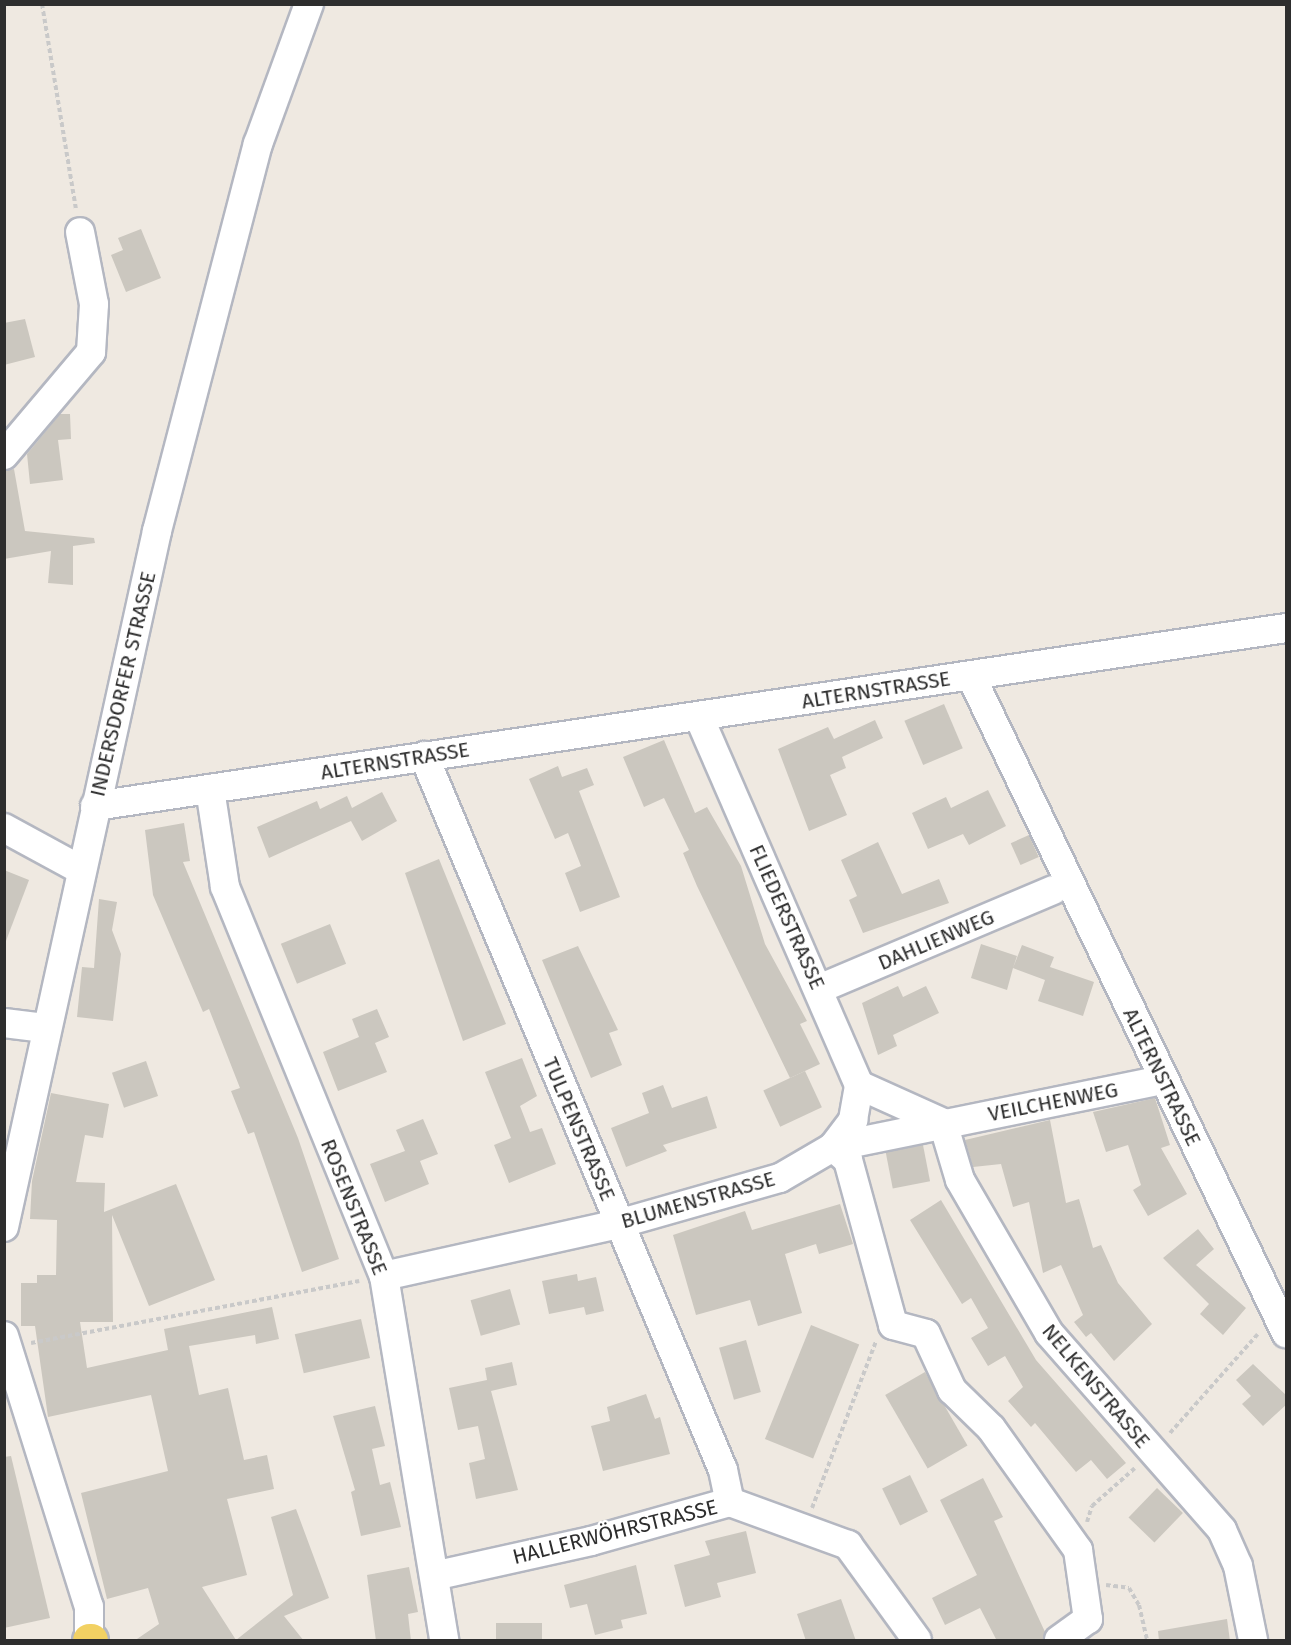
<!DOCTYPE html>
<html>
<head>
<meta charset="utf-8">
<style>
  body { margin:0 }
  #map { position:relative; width:1291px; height:1645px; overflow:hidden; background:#efe9e1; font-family:"Fira Sans",sans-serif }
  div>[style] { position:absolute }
  .building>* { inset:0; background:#cbc7bf; transform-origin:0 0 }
  .path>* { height:4px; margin-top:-2px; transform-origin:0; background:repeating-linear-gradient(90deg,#c9c9c9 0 4.5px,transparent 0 7.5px) }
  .roads { filter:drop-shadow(2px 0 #b4b7c1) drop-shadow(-2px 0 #b4b7c1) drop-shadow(0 2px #b4b7c1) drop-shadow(0 -2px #b4b7c1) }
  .minor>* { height:28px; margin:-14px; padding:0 14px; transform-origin:14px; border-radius:14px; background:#fff }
  .major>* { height:33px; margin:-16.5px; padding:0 16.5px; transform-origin:16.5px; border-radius:16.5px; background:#f2d163 }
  span { translate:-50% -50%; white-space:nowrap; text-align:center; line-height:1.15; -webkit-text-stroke:4.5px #fff; paint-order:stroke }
  .street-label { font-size:21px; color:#2e2e2e }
  .frame { position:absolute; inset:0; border:6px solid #2e2e2e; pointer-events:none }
</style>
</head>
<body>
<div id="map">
  <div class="building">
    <i style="clip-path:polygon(141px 229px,161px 278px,126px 292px,111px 255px,123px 250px,118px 238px)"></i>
    <i style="clip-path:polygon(25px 319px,35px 357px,4px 365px,4px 323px)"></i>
    <i style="clip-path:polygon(60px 414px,70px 414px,71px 439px,58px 440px,63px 480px,30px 484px,27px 454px)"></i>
    <i style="clip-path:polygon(14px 469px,25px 531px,94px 538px,95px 543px,73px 546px,73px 585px,48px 583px,51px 551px,4px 559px,4px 471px)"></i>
    <i style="left:944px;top:704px;width:48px;height:43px;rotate:67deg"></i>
    <i style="clip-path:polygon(875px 720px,883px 738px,842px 757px,846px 768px,830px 775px,847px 815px,809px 831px,778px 749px,828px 727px,834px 739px)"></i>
    <i style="clip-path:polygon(664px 740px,695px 813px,707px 807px,741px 866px,765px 944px,807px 1021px,800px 1024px,820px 1064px,790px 1078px,697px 886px,683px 853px,689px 850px,664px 798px,644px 807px,623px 757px)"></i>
    <i style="clip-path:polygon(558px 766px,562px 777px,587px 768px,594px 785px,579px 791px,620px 897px,580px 912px,565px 873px,581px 866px,568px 833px,555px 839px,529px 779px)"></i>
    <i style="clip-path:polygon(988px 790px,1006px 826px,969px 845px,963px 834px,928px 849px,912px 813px,946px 797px,951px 808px)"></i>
    <i style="clip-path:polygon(382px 792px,397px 821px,362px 841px,351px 821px,269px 858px,257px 827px,317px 801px,320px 809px,347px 796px,352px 808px)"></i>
    <i style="clip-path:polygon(184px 823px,190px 861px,183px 862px,298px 1138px,339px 1259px,302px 1272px,254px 1132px,248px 1134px,231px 1091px,240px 1088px,209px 1009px,203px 1012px,153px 895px,145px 830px)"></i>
    <i style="left:1029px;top:835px;width:24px;height:20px;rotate:66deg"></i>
    <i style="clip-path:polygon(878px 842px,902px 894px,939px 879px,949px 903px,863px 933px,849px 900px,857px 896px,841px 860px)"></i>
    <i style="clip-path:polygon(439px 859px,506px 1024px,463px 1041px,405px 873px)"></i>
    <i style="clip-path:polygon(4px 870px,29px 880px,6px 941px,4px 940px)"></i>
    <i style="clip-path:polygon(99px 899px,117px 902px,112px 930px,121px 954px,113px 1021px,77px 1017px,82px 967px,94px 968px)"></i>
    <i style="left:330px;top:924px;width:43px;height:53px;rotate:68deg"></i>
    <i style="clip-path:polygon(981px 944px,1017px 956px,1013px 968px,1022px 945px,1054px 957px,1050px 967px,1094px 982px,1083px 1016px,1038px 1001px,1045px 980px,1013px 968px,1007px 990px,971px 978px)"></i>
    <i style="clip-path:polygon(578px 946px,618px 1030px,609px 1033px,622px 1065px,591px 1078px,542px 960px)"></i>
    <i style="clip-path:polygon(898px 986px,903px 997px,926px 986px,939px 1013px,893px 1035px,897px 1046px,878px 1055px,862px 1003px)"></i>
    <i style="clip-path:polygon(377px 1009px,389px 1037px,375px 1043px,387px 1072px,338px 1091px,323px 1052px,359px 1037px,352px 1019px)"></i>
    <i style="clip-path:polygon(522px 1058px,537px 1096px,520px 1106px,530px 1132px,542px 1128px,556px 1164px,509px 1183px,494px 1145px,511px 1138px,485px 1072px)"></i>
    <i style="left:146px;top:1061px;width:37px;height:36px;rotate:71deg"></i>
    <i style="left:805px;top:1071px;width:40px;height:46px;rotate:65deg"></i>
    <i style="clip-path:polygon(663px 1085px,672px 1108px,707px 1096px,717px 1128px,663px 1145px,667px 1151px,626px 1167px,611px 1128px,649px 1113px,642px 1093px)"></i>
    <i style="clip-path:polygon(51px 1093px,109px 1104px,103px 1138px,85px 1135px,76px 1182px,105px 1183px,104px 1212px,176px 1184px,215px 1280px,149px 1306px,112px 1215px,113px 1322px,80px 1322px,87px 1368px,168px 1350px,164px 1329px,272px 1307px,279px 1339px,256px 1344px,255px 1335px,189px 1346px,199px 1395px,228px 1388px,244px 1460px,267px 1455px,274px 1489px,227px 1499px,247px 1575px,202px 1587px,236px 1640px,293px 1595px,271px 1517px,296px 1509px,329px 1598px,284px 1616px,304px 1641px,134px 1641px,159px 1624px,148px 1588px,107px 1599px,81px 1493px,168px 1471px,151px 1395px,48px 1417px,35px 1326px,21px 1326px,21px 1283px,37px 1283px,37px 1275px,56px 1275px,57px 1220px,30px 1219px,32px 1181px)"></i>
    <i style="clip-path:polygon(1155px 1098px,1170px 1145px,1161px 1148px,1187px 1194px,1148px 1216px,1133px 1190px,1141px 1185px,1128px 1145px,1106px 1152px,1093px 1112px)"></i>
    <i style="clip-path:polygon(423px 1119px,438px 1154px,420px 1161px,429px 1184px,385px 1202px,370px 1164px,405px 1151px,396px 1130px)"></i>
    <i style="clip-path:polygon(1050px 1120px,1066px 1203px,1079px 1199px,1093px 1248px,1101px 1245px,1118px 1283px,1152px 1324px,1114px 1361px,1091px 1333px,1086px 1337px,1074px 1322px,1083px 1315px,1061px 1265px,1043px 1273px,1029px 1202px,1013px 1207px,1001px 1164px,973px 1167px,965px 1140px)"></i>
    <i style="left:923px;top:1145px;width:37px;height:38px;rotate:79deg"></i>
    <i style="clip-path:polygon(941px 1200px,1036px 1360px,1126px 1463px,1107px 1479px,1091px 1460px,1076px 1472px,1035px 1423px,1031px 1427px,1008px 1401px,1023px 1387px,1005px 1356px,988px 1366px,971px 1338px,988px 1328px,971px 1298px,962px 1304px,910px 1220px)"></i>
    <i style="clip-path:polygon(840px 1204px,853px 1244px,819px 1254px,816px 1244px,785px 1254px,802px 1313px,758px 1326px,750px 1300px,696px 1315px,673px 1235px,745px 1211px,752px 1230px)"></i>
    <i style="clip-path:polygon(1198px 1229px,1214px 1249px,1196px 1265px,1246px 1308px,1223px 1335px,1200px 1314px,1209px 1304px,1163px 1258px)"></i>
    <i style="clip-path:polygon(577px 1274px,578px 1281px,596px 1277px,604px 1311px,586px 1315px,584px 1307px,549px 1314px,542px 1281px)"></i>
    <i style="left:510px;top:1289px;width:37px;height:41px;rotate:74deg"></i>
    <i style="left:361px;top:1319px;width:40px;height:68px;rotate:77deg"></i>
    <i style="left:811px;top:1325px;width:52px;height:123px;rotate:22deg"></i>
    <i style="left:746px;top:1340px;width:54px;height:28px;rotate:74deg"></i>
    <i style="clip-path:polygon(512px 1362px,517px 1385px,491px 1391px,518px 1490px,476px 1499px,469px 1463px,485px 1459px,478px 1426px,458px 1430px,449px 1388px,487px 1380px,485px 1368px)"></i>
    <i style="clip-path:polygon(1253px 1364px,1287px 1396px,1287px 1404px,1263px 1426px,1242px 1404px,1251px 1396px,1236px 1380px)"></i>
    <i style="left:925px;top:1372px;width:85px;height:46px;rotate:60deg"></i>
    <i style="clip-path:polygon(646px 1394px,655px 1419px,660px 1417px,670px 1454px,603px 1471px,591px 1426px,610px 1421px,607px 1407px)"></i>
    <i style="clip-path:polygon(375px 1406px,385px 1446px,372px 1449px,380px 1485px,390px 1482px,401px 1527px,361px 1536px,351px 1492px,355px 1490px,333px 1416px)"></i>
    <i style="clip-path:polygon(11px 1456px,50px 1618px,4px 1628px,4px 1457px)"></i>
    <i style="left:910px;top:1475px;width:41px;height:31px;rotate:64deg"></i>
    <i style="clip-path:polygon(983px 1478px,1003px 1517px,994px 1521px,1045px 1632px,1043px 1641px,997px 1641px,980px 1608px,945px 1625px,932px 1598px,977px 1575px,940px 1500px)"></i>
    <i style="left:1157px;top:1488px;width:36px;height:41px;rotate:44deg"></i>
    <i style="clip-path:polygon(746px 1531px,756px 1573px,717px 1583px,721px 1597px,685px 1607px,674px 1565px,710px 1555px,705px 1541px)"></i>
    <i style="clip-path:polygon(636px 1565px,647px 1614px,621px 1620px,623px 1628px,595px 1635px,587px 1604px,570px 1608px,564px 1585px)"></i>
    <i style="clip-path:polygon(409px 1567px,418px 1612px,408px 1614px,411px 1641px,376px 1641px,367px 1575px)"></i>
    <i style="clip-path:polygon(841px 1599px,856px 1641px,806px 1641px,797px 1614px)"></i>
    <i style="clip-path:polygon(1227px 1619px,1230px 1641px,1159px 1641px,1158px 1631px)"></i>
    <i style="left:542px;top:1623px;width:18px;height:46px;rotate:90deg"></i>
  </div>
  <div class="path">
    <i style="left:42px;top:4px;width:209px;rotate:80.6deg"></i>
    <i style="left:31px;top:1343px;width:334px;rotate:-10.7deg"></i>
    <i style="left:1170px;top:1433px;width:132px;rotate:-48.4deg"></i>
    <i style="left:812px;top:1508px;width:179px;rotate:-69deg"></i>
    <i style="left:1087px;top:1522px;width:17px;rotate:-73deg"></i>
    <i style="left:1092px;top:1506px;width:57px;rotate:-41.5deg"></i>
    <i style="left:1106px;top:1585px;width:23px;rotate:7deg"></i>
    <i style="left:1129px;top:1588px;width:20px;rotate:60deg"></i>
    <i style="left:1139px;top:1605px;width:36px;rotate:77deg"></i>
  </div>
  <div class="roads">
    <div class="minor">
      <i style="left:4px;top:455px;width:135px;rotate:-49.8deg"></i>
      <i style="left:91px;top:352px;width:48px;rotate:-86.4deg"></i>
      <i style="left:94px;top:304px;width:73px;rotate:-101deg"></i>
      <i style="left:971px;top:676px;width:729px;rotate:64.38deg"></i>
      <i style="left:424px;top:756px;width:774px;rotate:67.28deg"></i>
      <i style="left:723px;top:1470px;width:33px;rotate:78deg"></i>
      <i style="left:210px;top:789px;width:99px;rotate:81.3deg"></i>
      <i style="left:225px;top:887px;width:420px;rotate:67.8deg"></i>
      <i style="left:384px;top:1276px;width:369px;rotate:80.6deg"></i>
      <i style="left:95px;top:806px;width:1204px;rotate:-8.5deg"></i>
      <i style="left:4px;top:828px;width:88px;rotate:28.6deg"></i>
      <i style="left:819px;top:989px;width:254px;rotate:-22.9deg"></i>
      <i style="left:4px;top:1023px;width:41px;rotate:7deg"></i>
      <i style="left:859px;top:1085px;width:92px;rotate:24.3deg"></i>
      <i style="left:943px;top:1123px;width:59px;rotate:73.4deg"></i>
      <i style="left:960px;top:1180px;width:177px;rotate:59.8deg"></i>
      <i style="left:1049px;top:1333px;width:262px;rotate:48.7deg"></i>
      <i style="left:1222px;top:1530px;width:39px;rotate:66deg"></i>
      <i style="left:1238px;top:1566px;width:76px;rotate:78.5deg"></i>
      <i style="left:833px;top:1147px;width:20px;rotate:41deg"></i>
      <i style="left:848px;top:1160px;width:171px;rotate:74.7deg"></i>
      <i style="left:893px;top:1325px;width:34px;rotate:15deg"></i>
      <i style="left:926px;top:1334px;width:62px;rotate:65.1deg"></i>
      <i style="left:952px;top:1390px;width:54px;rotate:44.3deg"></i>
      <i style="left:991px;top:1428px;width:150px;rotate:54.5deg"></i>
      <i style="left:1078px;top:1550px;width:70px;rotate:81.8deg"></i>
      <i style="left:1088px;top:1619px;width:36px;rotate:144deg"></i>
      <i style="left:833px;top:1147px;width:337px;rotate:-11.5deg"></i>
      <i style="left:4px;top:1227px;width:713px;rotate:-77.6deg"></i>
      <i style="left:157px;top:531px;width:400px;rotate:-75.4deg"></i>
      <i style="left:258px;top:144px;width:149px;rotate:-70deg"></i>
      <i style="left:384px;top:1276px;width:240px;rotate:-12.5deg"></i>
      <i style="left:618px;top:1224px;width:168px;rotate:-15.9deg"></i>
      <i style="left:780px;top:1178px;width:61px;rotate:-30.3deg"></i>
      <i style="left:833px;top:1147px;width:34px;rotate:-53deg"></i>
      <i style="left:853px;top:1120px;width:36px;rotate:-80deg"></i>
      <i style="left:859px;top:1085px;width:401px;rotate:-113.5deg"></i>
      <i style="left:4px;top:1336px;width:284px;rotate:72.6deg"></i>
      <i style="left:89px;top:1607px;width:33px;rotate:90deg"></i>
      <i style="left:438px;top:1575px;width:157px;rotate:-12.5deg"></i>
      <i style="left:591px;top:1541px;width:144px;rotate:-15.7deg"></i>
      <i style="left:730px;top:1502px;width:126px;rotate:20deg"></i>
      <i style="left:848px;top:1545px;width:117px;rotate:54deg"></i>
    </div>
    <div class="major">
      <i style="left:89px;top:1640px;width:2px"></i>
    </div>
  </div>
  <div class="street-label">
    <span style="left:123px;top:684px;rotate:-77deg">INDERSDORFER STRASSE</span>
    <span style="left:876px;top:690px;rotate:-9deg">ALTERNSTRASSE</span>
    <span style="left:395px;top:761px;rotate:-9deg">ALTERNSTRASSE</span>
    <span style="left:787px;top:917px;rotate:66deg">FLIEDERSTRASSE</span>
    <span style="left:936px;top:940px;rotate:-23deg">DAHLIENWEG</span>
    <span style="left:1162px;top:1077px;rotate:64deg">ALTERNSTRASSE</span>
    <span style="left:1053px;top:1102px;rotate:-11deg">VEILCHENWEG</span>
    <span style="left:579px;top:1129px;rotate:67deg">TULPENSTRASSE</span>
    <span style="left:698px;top:1200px;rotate:-16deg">BLUMENSTRASSE</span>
    <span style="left:354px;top:1207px;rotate:68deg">ROSENSTRASSE</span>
    <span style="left:1096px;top:1386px;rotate:50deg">NELKENSTRASSE</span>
    <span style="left:615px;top:1532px;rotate:-14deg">HALLERWÖHRSTRASSE</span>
  </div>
  <div class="frame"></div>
</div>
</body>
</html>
